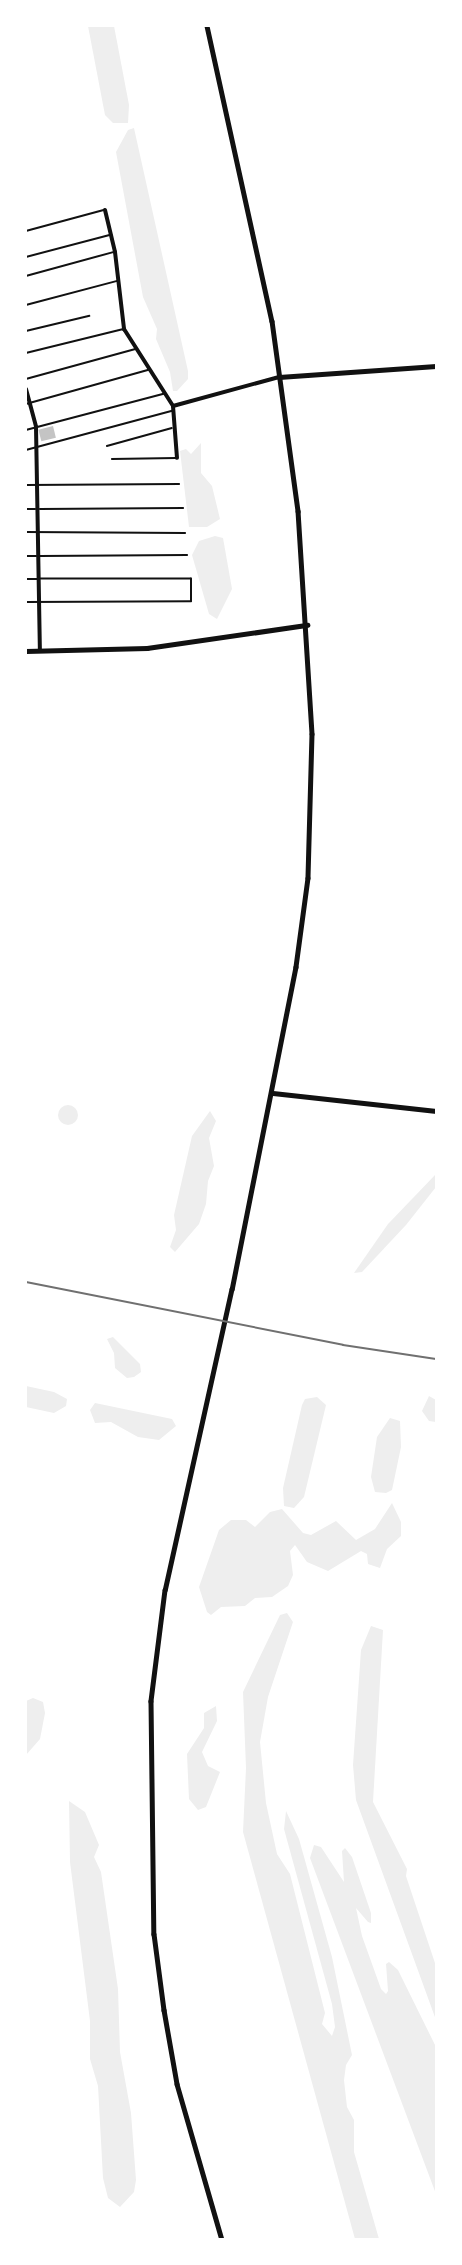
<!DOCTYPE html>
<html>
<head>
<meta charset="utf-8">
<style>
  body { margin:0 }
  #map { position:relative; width:462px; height:2265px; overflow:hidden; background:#fff; font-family:Helvetica,sans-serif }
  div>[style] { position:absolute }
  .green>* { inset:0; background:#eee }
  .round { border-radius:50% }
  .building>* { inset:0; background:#c4c4c4; transform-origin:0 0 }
  .service>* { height:1.5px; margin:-0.75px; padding:0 0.75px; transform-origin:0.75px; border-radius:0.75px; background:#111 }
  .minor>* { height:4px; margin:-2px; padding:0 2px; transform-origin:2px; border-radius:2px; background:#111 }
  .tertiary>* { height:4.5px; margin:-2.25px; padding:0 2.25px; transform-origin:2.25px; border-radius:2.25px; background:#111 }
  .rail>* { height:2px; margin:-1px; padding:0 1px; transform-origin:1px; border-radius:1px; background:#707070 }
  span { translate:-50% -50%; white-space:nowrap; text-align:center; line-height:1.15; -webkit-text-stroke:4.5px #fff; paint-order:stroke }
  .frame { position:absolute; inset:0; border:27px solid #fff; pointer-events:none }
</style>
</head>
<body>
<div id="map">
  <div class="green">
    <i style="clip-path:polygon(88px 26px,114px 26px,129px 105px,128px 123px,113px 123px,105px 115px)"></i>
    <i style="clip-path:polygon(134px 128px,188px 371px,188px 379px,177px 391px,173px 391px,170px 372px,156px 339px,157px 329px,143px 297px,116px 152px,128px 130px)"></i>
    <i style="clip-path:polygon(201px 443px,201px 473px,212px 486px,220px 519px,207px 527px,189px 527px,180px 451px,186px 449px,191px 454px)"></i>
    <i style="clip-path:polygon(215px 536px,223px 538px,232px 589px,217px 619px,209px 614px,192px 555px,199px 541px)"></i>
    <i class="round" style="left:58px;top:1105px;width:20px;height:20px"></i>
    <i style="clip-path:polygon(210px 1111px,216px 1121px,209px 1138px,214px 1166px,208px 1181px,206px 1204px,199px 1224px,175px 1252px,170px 1247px,176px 1230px,174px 1215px,192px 1136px)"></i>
    <i style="clip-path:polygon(436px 1174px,436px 1187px,406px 1225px,362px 1272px,354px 1273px,388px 1224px)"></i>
    <i style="clip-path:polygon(113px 1337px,140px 1364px,141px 1372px,134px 1377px,127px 1378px,115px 1368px,114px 1353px,107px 1339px)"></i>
    <i style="clip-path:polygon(26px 1386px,54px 1392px,67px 1399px,66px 1406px,54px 1413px,26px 1407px)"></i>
    <i style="clip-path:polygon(429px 1396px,436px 1400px,436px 1422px,429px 1421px,422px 1411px)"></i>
    <i style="clip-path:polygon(317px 1397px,326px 1405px,304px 1497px,294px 1508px,284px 1506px,283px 1488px,302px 1405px,305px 1399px)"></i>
    <i style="clip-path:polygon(95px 1403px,172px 1419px,176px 1426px,159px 1440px,138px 1437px,111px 1422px,95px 1423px,90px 1410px)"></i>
    <i style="clip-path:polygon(390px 1418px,400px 1421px,401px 1447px,392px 1490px,386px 1493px,375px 1492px,371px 1477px,377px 1437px)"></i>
    <i style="clip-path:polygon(392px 1503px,401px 1522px,401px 1536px,387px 1549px,380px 1568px,368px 1564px,367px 1554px,361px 1551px,328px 1571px,307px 1562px,295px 1545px,290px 1551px,293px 1575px,288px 1586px,272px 1597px,255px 1598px,245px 1606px,221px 1607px,211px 1615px,207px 1612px,199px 1587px,219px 1530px,231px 1520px,246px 1520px,255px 1527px,270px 1512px,282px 1509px,303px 1533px,311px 1535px,336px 1521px,356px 1540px,375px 1529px)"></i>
    <i style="clip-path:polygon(287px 1613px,293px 1622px,268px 1697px,260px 1742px,266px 1803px,277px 1854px,290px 1874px,325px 2013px,322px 2024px,332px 2036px,335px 2027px,332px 2004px,284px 1829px,286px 1811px,299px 1839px,332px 1957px,352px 2055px,346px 2065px,344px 2080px,347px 2107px,354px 2120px,354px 2152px,379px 2239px,355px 2239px,243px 1832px,246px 1768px,243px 1692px,280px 1615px)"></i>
    <i style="clip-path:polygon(371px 1626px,383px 1630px,373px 1802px,407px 1869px,406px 1876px,436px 1966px,436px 2020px,356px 1800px,353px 1765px,361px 1650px)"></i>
    <i style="clip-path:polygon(33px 1698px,43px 1702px,45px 1713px,40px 1739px,26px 1755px,26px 1701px)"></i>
    <i style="clip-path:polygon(216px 1706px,217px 1721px,202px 1752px,208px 1766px,220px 1772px,206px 1807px,198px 1810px,189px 1799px,187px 1754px,204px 1728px,204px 1713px)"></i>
    <i style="clip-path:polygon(69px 1801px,85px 1812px,99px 1845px,94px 1857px,101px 1872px,118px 1989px,120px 2052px,131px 2113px,136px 2180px,134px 2192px,120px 2207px,108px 2198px,103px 2178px,98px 2086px,90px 2059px,90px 2021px,70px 1862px)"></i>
    <i style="clip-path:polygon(314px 1845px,321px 1847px,344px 1882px,342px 1851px,345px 1848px,352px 1857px,371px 1913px,371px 1923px,368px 1922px,356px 1908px,362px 1936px,381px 1989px,386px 1994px,388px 1991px,386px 1964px,389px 1962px,398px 1970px,436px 2047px,436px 2194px,310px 1858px)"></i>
  </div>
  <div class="building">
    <i style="left:53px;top:426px;width:12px;height:15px;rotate:76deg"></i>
  </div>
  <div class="service">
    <i style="left:26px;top:231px;width:81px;rotate:-15.1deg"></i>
    <i style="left:26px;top:257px;width:87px;rotate:-14.7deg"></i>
    <i style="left:26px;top:276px;width:91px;rotate:-15.3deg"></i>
    <i style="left:26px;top:305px;width:94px;rotate:-14.8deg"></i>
    <i style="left:26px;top:331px;width:65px;rotate:-13.4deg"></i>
    <i style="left:26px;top:353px;width:101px;rotate:-13.8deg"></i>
    <i style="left:26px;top:379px;width:114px;rotate:-15.3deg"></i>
    <i style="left:26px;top:404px;width:127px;rotate:-15.6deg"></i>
    <i style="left:26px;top:430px;width:142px;rotate:-14.7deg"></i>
    <i style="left:107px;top:446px;width:67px;rotate:-15.5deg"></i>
    <i style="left:26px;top:450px;width:151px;rotate:-15deg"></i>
    <i style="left:112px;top:459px;width:64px;rotate:-0.9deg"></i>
    <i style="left:26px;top:485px;width:153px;rotate:-0.4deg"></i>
    <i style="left:26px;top:509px;width:9px"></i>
    <i style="left:40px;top:509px;width:143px;rotate:-0.4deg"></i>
    <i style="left:26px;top:532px;width:159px;rotate:0.4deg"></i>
    <i style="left:26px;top:556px;width:10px"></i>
    <i style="left:40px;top:556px;width:147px;rotate:-0.4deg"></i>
    <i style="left:26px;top:579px;width:11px"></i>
    <i style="left:26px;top:602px;width:165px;rotate:-0.3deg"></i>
    <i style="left:191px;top:601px;width:22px;rotate:-90deg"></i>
    <i style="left:191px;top:579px;width:150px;rotate:180deg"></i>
  </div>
  <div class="minor">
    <i style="left:105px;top:210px;width:43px;rotate:76.6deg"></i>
    <i style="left:115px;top:252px;width:78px;rotate:83.3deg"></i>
    <i style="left:124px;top:329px;width:91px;rotate:57.5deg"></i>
    <i style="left:173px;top:406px;width:110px;rotate:-15.3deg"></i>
    <i style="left:26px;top:389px;width:39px;rotate:75deg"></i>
    <i style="left:36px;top:427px;width:224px;rotate:89deg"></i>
    <i style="left:173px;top:406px;width:52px;rotate:85.6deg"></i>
  </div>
  <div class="tertiary">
    <i style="left:207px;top:26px;width:302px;rotate:77.6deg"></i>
    <i style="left:272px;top:321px;width:192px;rotate:82.2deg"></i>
    <i style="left:298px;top:511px;width:223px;rotate:86.4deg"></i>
    <i style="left:312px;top:734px;width:144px;rotate:91.6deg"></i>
    <i style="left:308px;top:878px;width:90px;rotate:97.7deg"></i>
    <i style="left:296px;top:967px;width:328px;rotate:101.2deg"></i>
    <i style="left:232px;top:1289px;width:308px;rotate:102.5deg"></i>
    <i style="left:165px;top:1590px;width:112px;rotate:97.2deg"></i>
    <i style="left:151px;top:1701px;width:233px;rotate:89.3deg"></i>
    <i style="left:154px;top:1934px;width:77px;rotate:82.5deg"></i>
    <i style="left:164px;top:2010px;width:75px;rotate:80deg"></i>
    <i style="left:177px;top:2084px;width:162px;rotate:73.9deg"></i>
    <i style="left:279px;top:377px;width:157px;rotate:-4deg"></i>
    <i style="left:26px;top:651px;width:121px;rotate:-1.4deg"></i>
    <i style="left:147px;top:648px;width:162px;rotate:-8.2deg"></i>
    <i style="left:273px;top:1093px;width:164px;rotate:6.3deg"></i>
  </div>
  <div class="rail">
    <i style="left:26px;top:1282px;width:323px;rotate:11.2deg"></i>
    <i style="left:343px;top:1345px;width:94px;rotate:8.6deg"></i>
  </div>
  <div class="frame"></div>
</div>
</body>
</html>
